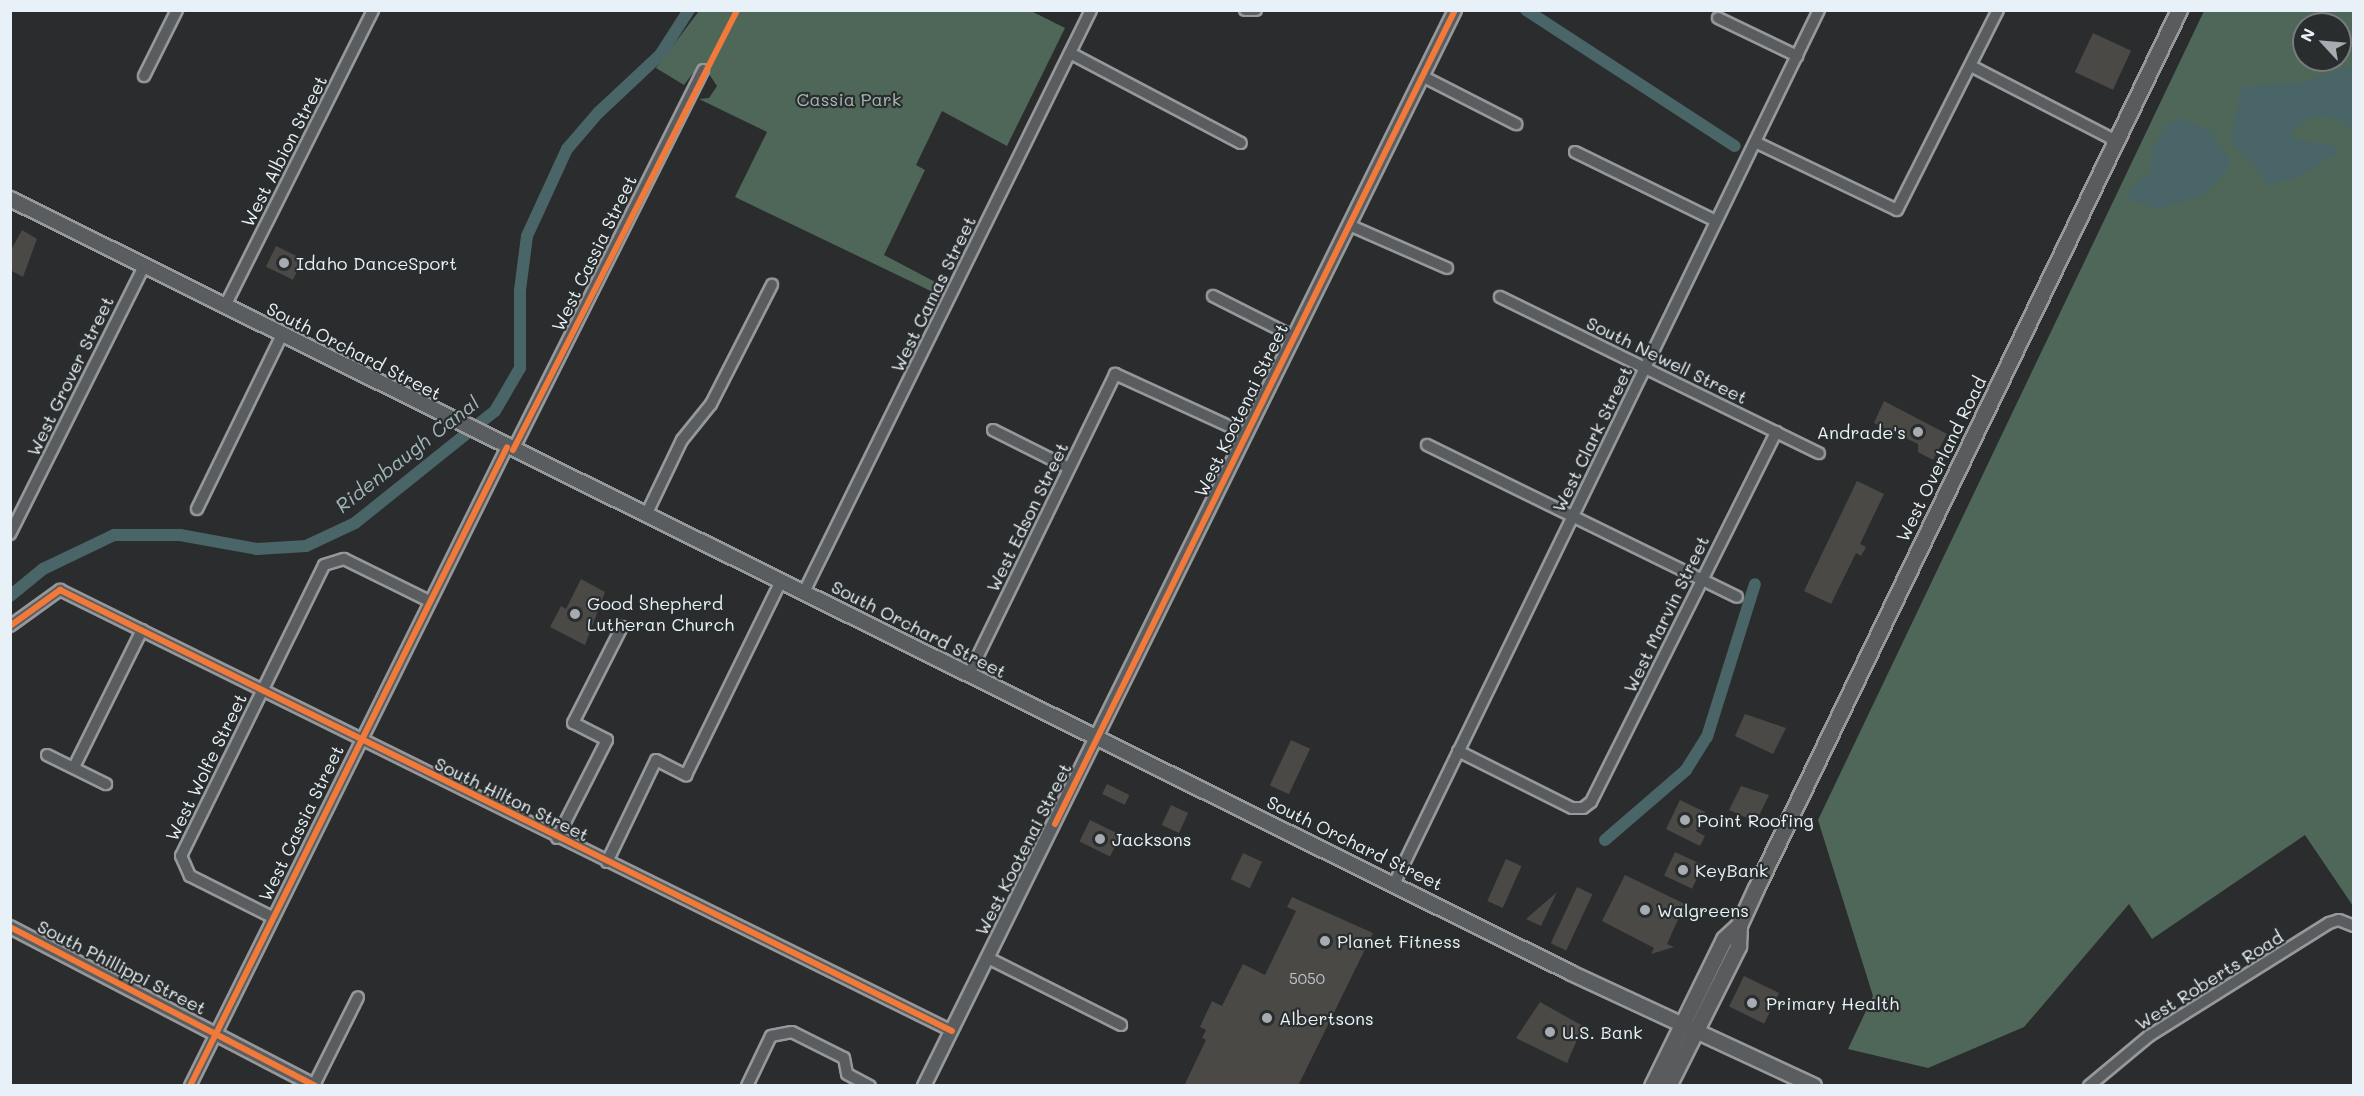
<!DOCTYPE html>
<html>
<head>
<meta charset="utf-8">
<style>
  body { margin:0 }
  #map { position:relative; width:2364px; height:1096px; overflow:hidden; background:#2b2c2d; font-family:Mali,sans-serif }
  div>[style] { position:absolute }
  .green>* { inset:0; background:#4f6758 }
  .water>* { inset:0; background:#496567 }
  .canal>* { height:12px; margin:-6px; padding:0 6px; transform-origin:6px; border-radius:6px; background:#496567 }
  .building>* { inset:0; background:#4a4946; transform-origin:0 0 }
  .roads { filter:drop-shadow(2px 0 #96989a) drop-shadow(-2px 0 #96989a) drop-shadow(0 2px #96989a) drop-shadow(0 -2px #96989a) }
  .minor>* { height:10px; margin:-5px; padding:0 5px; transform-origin:5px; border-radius:5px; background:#5a5d60 }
  .tertiary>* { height:12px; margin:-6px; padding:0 6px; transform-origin:6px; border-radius:6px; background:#5a5d60 }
  .secondary>* { height:14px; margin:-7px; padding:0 7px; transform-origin:7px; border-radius:7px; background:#5a5d60 }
  .primary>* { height:15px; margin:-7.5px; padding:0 7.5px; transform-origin:7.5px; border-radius:7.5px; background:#5a5b5c }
  .cycleway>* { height:6px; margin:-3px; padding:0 3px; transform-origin:3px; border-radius:3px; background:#f17a3a }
  .dots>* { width:16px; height:16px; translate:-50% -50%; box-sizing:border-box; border:3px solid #2a2d2e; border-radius:50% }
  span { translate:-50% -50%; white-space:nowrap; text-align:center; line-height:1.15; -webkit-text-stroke:4.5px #2a2d2e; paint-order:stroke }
  .number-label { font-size:15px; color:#c0c7cc }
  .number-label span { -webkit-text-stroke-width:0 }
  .park-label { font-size:18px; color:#a6b7b3 }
  .street-label { font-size:18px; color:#e8f1f8 }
  .poi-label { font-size:18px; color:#e8f1f8 }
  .left { translate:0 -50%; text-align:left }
  .right { translate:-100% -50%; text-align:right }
  .water-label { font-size:20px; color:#a2b5b9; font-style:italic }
  .frame { position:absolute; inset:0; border:12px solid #e8f1f8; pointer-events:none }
  .north { position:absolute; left:2292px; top:12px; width:60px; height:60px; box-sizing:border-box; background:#2a2d2e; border:2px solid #767b7f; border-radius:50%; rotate:296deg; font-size:16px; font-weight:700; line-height:24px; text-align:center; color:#e8f1f8 }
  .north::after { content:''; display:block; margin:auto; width:21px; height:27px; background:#a6acb1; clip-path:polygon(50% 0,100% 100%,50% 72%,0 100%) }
</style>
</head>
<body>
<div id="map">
  <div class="green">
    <i style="clip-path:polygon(699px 11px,1031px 11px,1065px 28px,1007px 146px,942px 111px,916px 165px,925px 170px,884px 255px,939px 284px,935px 293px,735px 197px,767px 132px,699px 99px,709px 98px,717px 86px,707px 71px,693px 73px,684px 85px,656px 68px)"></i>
    <i style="clip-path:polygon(evenodd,2204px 11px,2353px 11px,2353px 906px,2305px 835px,2152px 939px,2129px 904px,2024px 1027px,1928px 1068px,1848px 1049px,1873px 996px,1818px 820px,2204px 11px,2304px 24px,2340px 24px,2340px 60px,2304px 60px,2304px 24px)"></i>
  </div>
  <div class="water">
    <i style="clip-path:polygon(2347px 67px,2353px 70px,2353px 145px,2351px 128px,2344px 121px,2320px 116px,2306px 120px,2292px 131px,2293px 138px,2334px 146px,2338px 152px,2300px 176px,2269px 185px,2231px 139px,2241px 87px,2301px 83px)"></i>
    <i style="clip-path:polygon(2179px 119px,2209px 130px,2229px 158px,2229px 168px,2204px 195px,2185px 201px,2157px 209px,2127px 198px,2138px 180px,2150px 175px,2153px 149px,2166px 126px)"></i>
  </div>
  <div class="canal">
    <i style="left:1526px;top:10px;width:249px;rotate:33.1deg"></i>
    <i style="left:10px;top:596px;width:43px;rotate:-39.3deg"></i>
    <i style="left:43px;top:569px;width:79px;rotate:-25.6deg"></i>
    <i style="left:114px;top:535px;width:66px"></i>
    <i style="left:180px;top:535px;width:78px;rotate:10.3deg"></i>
    <i style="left:257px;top:549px;width:49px;rotate:-3.5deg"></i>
    <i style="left:306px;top:546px;width:54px;rotate:-25.1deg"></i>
    <i style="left:355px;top:523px;width:179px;rotate:-38.7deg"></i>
    <i style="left:495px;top:411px;width:50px;rotate:-59.8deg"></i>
    <i style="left:520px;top:368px;width:78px;rotate:-90deg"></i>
    <i style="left:520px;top:290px;width:54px;rotate:-82.6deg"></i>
    <i style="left:527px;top:236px;width:96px;rotate:-65.3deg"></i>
    <i style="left:567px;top:149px;width:48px;rotate:-49.3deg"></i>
    <i style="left:598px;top:113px;width:85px;rotate:-43.1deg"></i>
    <i style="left:660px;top:55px;width:54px;rotate:-57.2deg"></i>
    <i style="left:1605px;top:840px;width:107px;rotate:-40.8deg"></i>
    <i style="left:1686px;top:770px;width:39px;rotate:-58deg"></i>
    <i style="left:1707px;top:737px;width:160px;rotate:-72.6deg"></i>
  </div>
  <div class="building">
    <i style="left:2093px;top:33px;width:42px;height:43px;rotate:25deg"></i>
    <i style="clip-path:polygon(22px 230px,37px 239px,23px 277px,10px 270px,10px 252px)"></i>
    <i style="left:276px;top:246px;width:30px;height:23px;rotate:26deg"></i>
    <i style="clip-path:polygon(1884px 401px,1947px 434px,1933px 460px,1918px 452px,1918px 444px,1874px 423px)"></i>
    <i style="clip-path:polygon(1857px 481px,1884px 494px,1860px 544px,1866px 547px,1861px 556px,1856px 553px,1831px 604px,1804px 591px)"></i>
    <i style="clip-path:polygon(581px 579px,605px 592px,585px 645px,550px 627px,561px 606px,566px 609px)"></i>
    <i style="clip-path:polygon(1745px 714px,1786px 728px,1773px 754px,1735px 736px)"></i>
    <i style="left:1291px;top:740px;width:21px;height:50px;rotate:25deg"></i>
    <i style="left:1107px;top:784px;width:25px;height:11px;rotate:26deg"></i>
    <i style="clip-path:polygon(1741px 786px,1769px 795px,1756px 822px,1729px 810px)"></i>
    <i style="clip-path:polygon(1680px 800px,1705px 812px,1696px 831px,1705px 836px,1700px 846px,1666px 829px)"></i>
    <i style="left:1171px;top:805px;width:19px;height:22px;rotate:25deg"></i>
    <i style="left:1090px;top:820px;width:34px;height:24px;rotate:26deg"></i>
    <i style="left:1675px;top:852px;width:31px;height:26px;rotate:25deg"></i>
    <i style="left:1243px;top:853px;width:21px;height:29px;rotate:25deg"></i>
    <i style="left:1506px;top:859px;width:17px;height:46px;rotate:24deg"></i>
    <i style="clip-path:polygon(1625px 875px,1685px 904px,1667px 944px,1674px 947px,1651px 954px,1654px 948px,1602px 921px)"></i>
    <i style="left:1577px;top:887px;width:17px;height:62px;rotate:25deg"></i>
    <i style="clip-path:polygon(1557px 892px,1541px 926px,1526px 919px)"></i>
    <i style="clip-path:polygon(1292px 897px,1373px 933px,1298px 1086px,1184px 1086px,1206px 1040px,1202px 1038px,1206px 1030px,1200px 1027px,1212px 1001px,1222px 1006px,1243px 964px,1265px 975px,1296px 911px,1287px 907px)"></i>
    <i style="left:1744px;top:976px;width:39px;height:34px;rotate:26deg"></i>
    <i style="clip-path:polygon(1540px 1002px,1583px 1026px,1567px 1063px,1516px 1038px)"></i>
  </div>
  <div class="roads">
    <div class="minor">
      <i style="left:1245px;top:10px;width:11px"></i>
      <i style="left:1718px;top:18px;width:88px;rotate:25.7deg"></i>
      <i style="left:1070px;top:53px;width:193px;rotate:27.8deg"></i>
      <i style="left:1971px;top:66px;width:163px;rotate:27.3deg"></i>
      <i style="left:144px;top:76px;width:74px;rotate:-63.4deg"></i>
      <i style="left:1422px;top:76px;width:106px;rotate:27.1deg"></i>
      <i style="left:1755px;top:142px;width:157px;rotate:25.6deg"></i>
      <i style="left:1897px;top:210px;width:224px;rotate:-63.2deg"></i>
      <i style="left:1575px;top:152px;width:157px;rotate:26.1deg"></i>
      <i style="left:1349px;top:225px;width:107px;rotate:23.7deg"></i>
      <i style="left:1213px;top:296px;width:91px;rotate:26.8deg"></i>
      <i style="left:1500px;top:297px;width:355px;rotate:26.1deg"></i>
      <i style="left:225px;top:306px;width:331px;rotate:-63.4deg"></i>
      <i style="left:993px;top:430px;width:85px;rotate:26.6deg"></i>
      <i style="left:1427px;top:445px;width:345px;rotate:26.1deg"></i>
      <i style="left:513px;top:450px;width:425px;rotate:-63.4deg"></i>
      <i style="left:197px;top:509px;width:194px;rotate:-64deg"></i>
      <i style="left:646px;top:515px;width:83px;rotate:-64.4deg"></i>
      <i style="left:682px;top:440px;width:46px;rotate:-51.1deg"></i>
      <i style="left:711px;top:404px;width:134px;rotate:-62.9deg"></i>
      <i style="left:10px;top:534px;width:300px;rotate:-63.4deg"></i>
      <i style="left:804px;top:592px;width:649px;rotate:-63.75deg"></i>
      <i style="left:10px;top:626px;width:62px;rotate:-35.8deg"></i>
      <i style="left:60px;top:590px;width:995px;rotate:26.31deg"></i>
      <i style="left:969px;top:674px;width:334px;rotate:-64deg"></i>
      <i style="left:1115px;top:374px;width:144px;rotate:24.6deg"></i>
      <i style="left:1458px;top:751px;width:127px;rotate:26.6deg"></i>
      <i style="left:1572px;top:808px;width:11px"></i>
      <i style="left:1583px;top:808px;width:10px;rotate:-37deg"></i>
      <i style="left:1591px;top:802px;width:414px;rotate:-63.4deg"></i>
      <i style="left:47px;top:755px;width:66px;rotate:26.2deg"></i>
      <i style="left:74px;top:767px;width:153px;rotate:-63.6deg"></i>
      <i style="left:557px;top:838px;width:110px;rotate:-63deg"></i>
      <i style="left:607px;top:740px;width:38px;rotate:-153deg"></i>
      <i style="left:573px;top:723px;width:108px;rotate:-63deg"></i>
      <i style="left:607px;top:862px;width:113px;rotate:-64.3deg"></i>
      <i style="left:656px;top:760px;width:34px;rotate:27deg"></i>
      <i style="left:686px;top:775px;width:216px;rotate:-63.9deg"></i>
      <i style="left:1395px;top:882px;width:970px;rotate:-64.07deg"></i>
      <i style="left:272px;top:917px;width:92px;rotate:-153.4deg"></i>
      <i style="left:190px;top:876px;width:22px;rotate:-114deg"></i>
      <i style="left:181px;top:856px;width:324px;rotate:-63.8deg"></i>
      <i style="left:324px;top:565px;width:21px;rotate:-17deg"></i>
      <i style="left:344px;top:559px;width:95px;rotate:26.3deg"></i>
      <i style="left:988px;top:958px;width:149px;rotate:26.7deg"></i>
      <i style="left:314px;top:1085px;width:98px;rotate:-63.4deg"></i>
      <i style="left:190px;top:1086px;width:713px;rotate:-63.61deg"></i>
      <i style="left:747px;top:1086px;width:55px;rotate:-64.4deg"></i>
      <i style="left:771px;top:1036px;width:21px;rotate:-11deg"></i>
      <i style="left:792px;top:1032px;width:58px;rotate:26.6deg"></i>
      <i style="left:844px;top:1058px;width:16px;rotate:79deg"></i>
      <i style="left:847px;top:1074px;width:26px;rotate:28deg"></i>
      <i style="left:2089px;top:1086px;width:78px;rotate:-39.8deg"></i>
      <i style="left:2149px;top:1036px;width:213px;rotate:-32.1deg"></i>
      <i style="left:2329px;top:923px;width:10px;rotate:-17deg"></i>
      <i style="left:2339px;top:920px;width:16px;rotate:22deg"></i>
    </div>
    <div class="tertiary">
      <i style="left:10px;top:927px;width:344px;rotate:27.5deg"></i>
      <i style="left:924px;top:1086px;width:1200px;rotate:-63.73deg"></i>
    </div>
    <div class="secondary">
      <i style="left:10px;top:199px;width:1742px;rotate:26.37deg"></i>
      <i style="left:1571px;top:973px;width:268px;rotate:24.9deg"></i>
    </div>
    <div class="primary">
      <i style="left:1652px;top:1086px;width:164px;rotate:-63.9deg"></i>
      <i style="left:1724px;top:939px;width:21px;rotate:-43deg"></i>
      <i style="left:1668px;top:1086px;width:157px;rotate:-63.4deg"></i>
      <i style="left:1738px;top:946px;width:21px;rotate:-87deg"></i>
      <i style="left:1739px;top:925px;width:41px;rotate:-65.3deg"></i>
      <i style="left:1756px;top:888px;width:975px;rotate:-64.28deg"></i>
    </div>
  </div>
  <div class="cycleway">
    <i style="left:513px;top:450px;width:494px;rotate:-63deg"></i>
    <i style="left:10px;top:626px;width:62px;rotate:-35.8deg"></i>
    <i style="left:60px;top:590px;width:995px;rotate:26.31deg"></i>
    <i style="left:1055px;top:824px;width:907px;rotate:-63.83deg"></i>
    <i style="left:10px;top:927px;width:344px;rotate:27.5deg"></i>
    <i style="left:190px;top:1086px;width:713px;rotate:-63.61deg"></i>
  </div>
  <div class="dots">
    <i style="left:284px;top:263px;background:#a6acb1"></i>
    <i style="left:1918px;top:432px;background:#a6acb1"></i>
    <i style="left:575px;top:614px;background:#a6acb1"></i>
    <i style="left:1685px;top:820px;background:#a6acb1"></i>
    <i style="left:1100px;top:839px;background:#a6acb1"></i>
    <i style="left:1683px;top:870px;background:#a6acb1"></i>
    <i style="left:1645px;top:910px;background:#a6acb1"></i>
    <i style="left:1325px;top:941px;background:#a6acb1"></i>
    <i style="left:1752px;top:1003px;background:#a6acb1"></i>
    <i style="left:1267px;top:1018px;background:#a6acb1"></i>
    <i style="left:1550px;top:1032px;background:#a6acb1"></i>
  </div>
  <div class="number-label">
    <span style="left:1307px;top:979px">5050</span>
  </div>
  <div class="park-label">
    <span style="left:849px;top:99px">Cassia Park</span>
  </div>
  <div class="street-label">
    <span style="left:284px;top:151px;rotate:-63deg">West Albion Street</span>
    <span style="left:594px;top:253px;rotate:-64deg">West Cassia Street</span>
    <span style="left:933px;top:294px;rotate:-64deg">West Camas Street</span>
    <span style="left:354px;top:351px;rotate:27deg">South Orchard Street</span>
    <span style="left:1667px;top:360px;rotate:26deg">South Newell Street</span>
    <span style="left:70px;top:376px;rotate:-64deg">West Grover Street</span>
    <span style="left:1241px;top:410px;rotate:-64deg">West Kootenai Street</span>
    <span style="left:1592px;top:439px;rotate:-64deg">West Clark Street</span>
    <span style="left:1941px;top:459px;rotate:-64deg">West Overland Road</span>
    <span style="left:1027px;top:517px;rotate:-64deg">West Edson Street</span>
    <span style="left:1666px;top:614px;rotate:-64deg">West Marvin Street</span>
    <span style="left:919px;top:629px;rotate:27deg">South Orchard Street</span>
    <span style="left:206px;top:767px;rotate:-64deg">West Wolfe Street</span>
    <span style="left:512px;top:799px;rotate:26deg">South Hilton Street</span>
    <span style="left:301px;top:823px;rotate:-64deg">West Cassia Street</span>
    <span style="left:1355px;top:843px;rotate:26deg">South Orchard Street</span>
    <span style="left:1023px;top:849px;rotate:-63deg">West Kootenai Street</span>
    <span style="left:122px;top:967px;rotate:27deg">South Phillippi Street</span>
    <span style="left:2209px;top:980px;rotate:-32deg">West Roberts Road</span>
  </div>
  <div class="poi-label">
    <span class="left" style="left:296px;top:263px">Idaho DanceSport</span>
    <span class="right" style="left:1906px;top:432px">Andrade's</span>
    <span class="left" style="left:587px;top:614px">Good Shepherd<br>Lutheran Church</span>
    <span class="left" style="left:1697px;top:820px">Point Roofing</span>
    <span class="left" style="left:1112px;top:839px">Jacksons</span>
    <span class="left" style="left:1695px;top:870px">KeyBank</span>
    <span class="left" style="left:1657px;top:910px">Walgreens</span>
    <span class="left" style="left:1337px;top:941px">Planet Fitness</span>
    <span class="left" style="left:1766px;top:1003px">Primary Health</span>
    <span class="left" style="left:1279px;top:1018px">Albertsons</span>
    <span class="left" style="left:1562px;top:1032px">U.S. Bank</span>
  </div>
  <div class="water-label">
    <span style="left:407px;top:454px;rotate:-38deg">Ridenbaugh Canal</span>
  </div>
  <div class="frame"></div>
  <div class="north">N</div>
</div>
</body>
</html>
